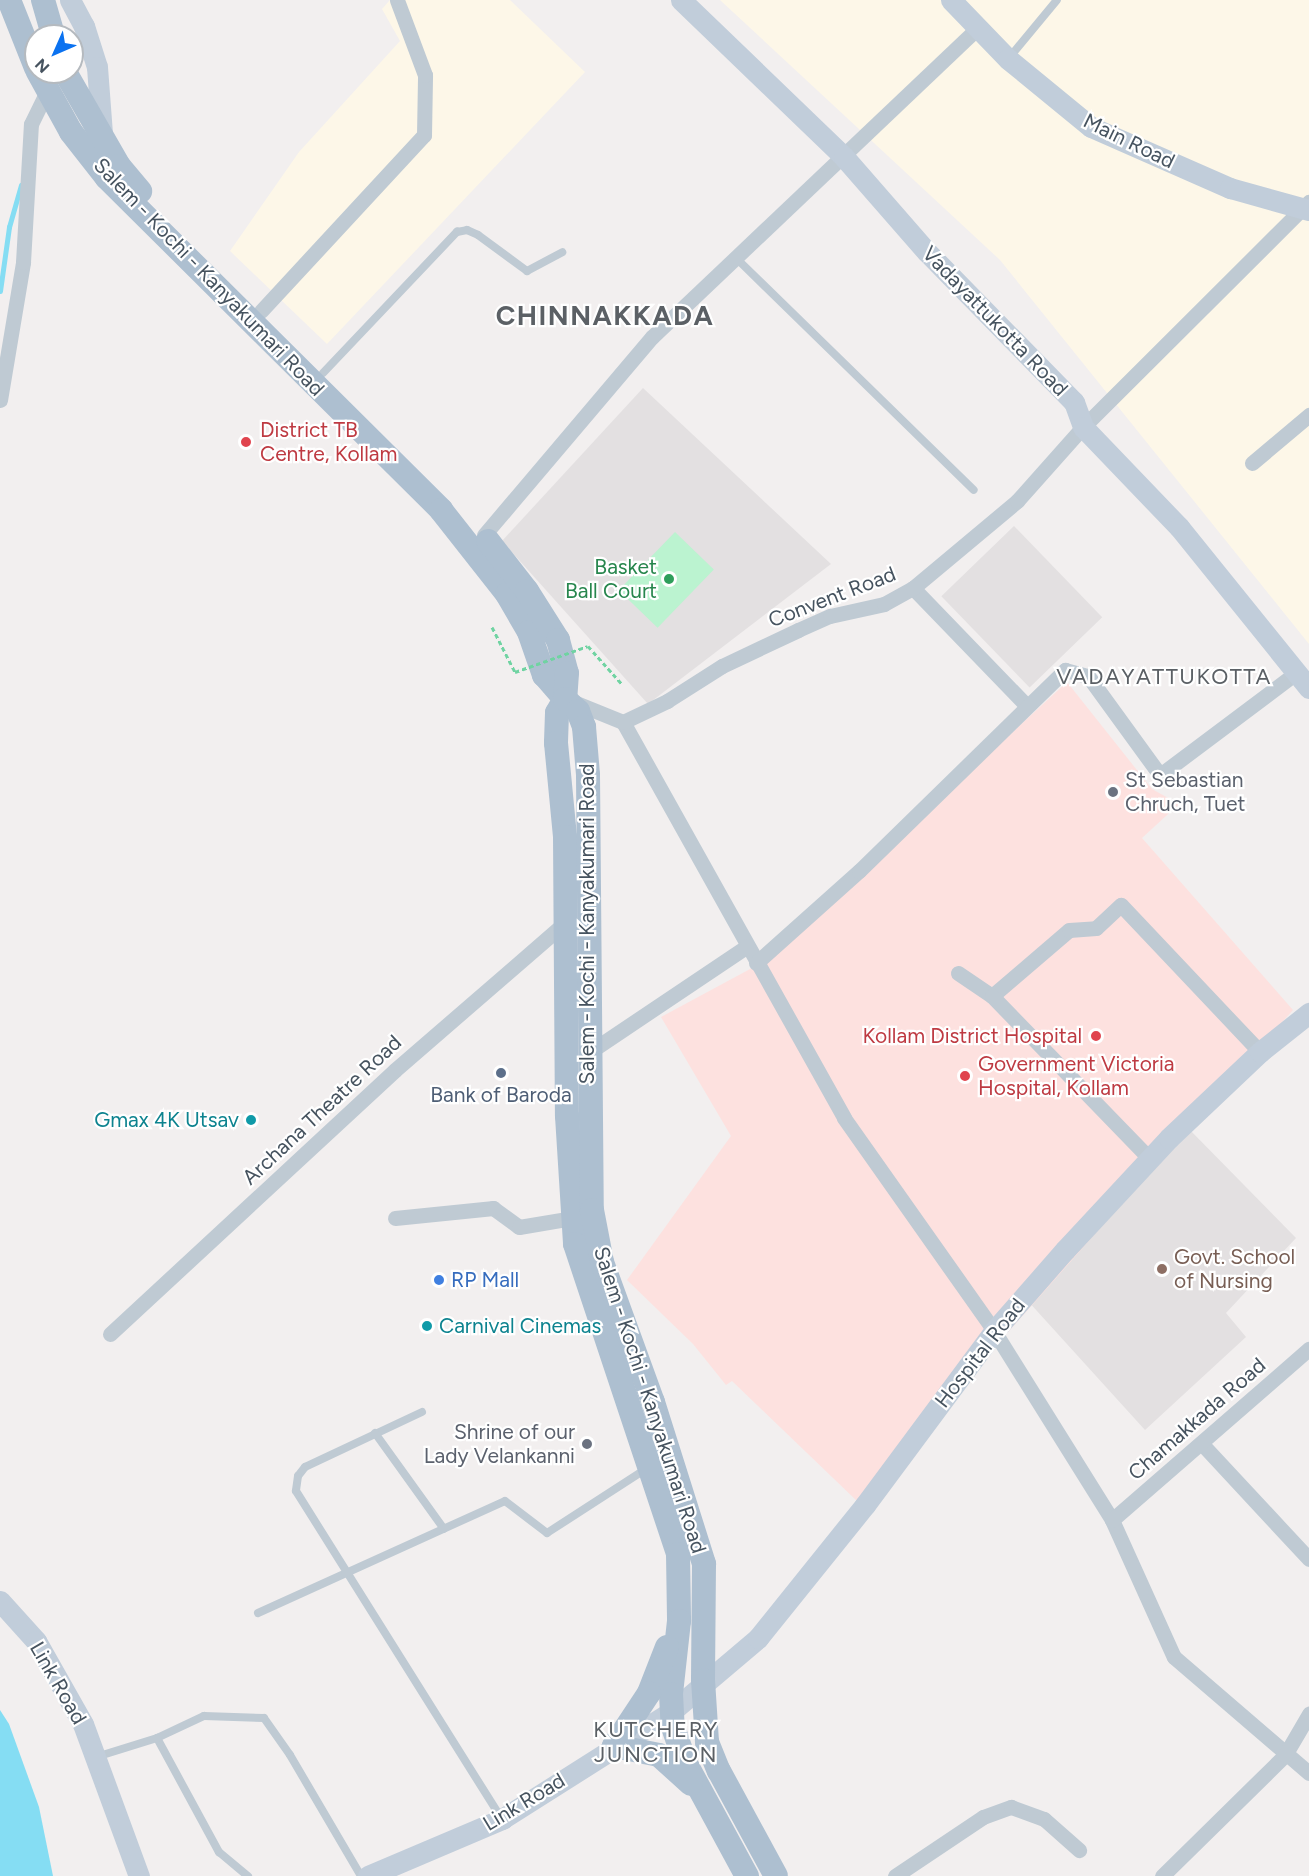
<!DOCTYPE html>
<html>
<head>
<meta charset="utf-8">
<style>
  body { margin:0 }
  #map { position:relative; width:1309px; height:1876px; overflow:hidden; background:#f2efef; font-family:Figtree,sans-serif }
  div>[style] { position:absolute }
  .commercial>* { inset:0; background:#fdf7e8 }
  .education>* { inset:0; background:#e3e0e1; transform-origin:0 0 }
  .medical>* { inset:0; background:#fde1df }
  .green>* { inset:0; background:#bbf3d0; transform-origin:0 0 }
  .water>* { inset:0; background:#85ddf3 }
  .stream>* { height:5px; margin:-2.5px; padding:0 2.5px; transform-origin:2.5px; border-radius:2.5px; background:#85ddf3 }
  .lane>* { height:8px; margin:-4px; padding:0 4px; transform-origin:4px; border-radius:4px; background:#bfcad3 }
  .street>* { height:15px; margin:-7.5px; padding:0 7.5px; transform-origin:7.5px; border-radius:7.5px; background:#bfcad3 }
  .secondary>* { height:21px; margin:-10.5px; padding:0 10.5px; transform-origin:10.5px; border-radius:10.5px; background:#c1cdda }
  .primary>* { height:24px; margin:-12px; padding:0 12px; transform-origin:12px; border-radius:12px; background:#adbfd0 }
  .path-bridge>* { height:3px; margin-top:-1.5px; transform-origin:0; background:repeating-linear-gradient(90deg,#70d3a2 0 4.5px,transparent 0 7.5px) }
  .dots>* { width:16px; height:16px; translate:-50% -50%; box-sizing:border-box; border:3px solid #fff; border-radius:50% }
  span { translate:-50% -50%; white-space:nowrap; text-align:center; line-height:1.15; -webkit-text-stroke:4.5px #fff; paint-order:stroke }
  .street-label { font-size:21px; color:#46535f }
  .health-label { font-size:21px; color:#be3a42 }
  .left { translate:0 -50%; text-align:left }
  .right { translate:-100% -50%; text-align:right }
  .leisure-label { font-size:21px; color:#27864d }
  .worship-label { font-size:21px; color:#5b616d }
  .service-label { font-size:21px; color:#4e5e75 }
  .culture-label { font-size:21px; color:#0d838f }
  .education-label { font-size:21px; color:#785e54 }
  .shop-label { font-size:21px; color:#366cbe }
  .neighbourhood-label { font-size:22px; color:#5b6065; letter-spacing:1.5px }
  .district-label { font-size:27px; color:#5b6065; font-weight:700; letter-spacing:1.5px }
  .north { position:absolute; left:24px; top:24px; width:60px; height:60px; box-sizing:border-box; background:#fff; border:2px solid #b5babf; border-radius:50%; rotate:225deg; font-size:16px; font-weight:700; line-height:24px; text-align:center; color:#46535f }
  .north::after { content:''; display:block; margin:auto; width:21px; height:27px; background:#0b72f0; clip-path:polygon(50% 0,100% 100%,50% 72%,0 100%) }
</style>
</head>
<body>
<div id="map">
  <div class="commercial">
    <i style="clip-path:polygon(390px 0,510px 0,585px 72px,327px 344px,230px 251px,299px 152px,400px 41px,382px 9px)"></i>
    <i style="clip-path:polygon(720px 0,1309px 0,1309px 644px,1000px 260px)"></i>
  </div>
  <div class="education">
    <i style="clip-path:polygon(643px 388px,831px 564px,648px 704px,502px 541px)"></i>
    <i style="left:1014px;top:526px;width:127px;height:101px;rotate:46deg"></i>
    <i style="clip-path:polygon(1188px 1128px,1296px 1238px,1226px 1313px,1246px 1337px,1145px 1430px,1027px 1300px)"></i>
  </div>
  <div class="medical">
    <i style="clip-path:polygon(1067px 682px,1152px 789px,1179px 804px,1142px 838px,1293px 1010px,858px 1502px,732px 1381px,726px 1385px,693px 1344px,627px 1280px,731px 1136px,661px 1017px,765px 961px)"></i>
  </div>
  <div class="green">
    <i style="left:675px;top:532px;width:54px;height:81px;rotate:44deg"></i>
  </div>
  <div class="water">
    <i style="clip-path:polygon(0 1710px,9px 1724px,39px 1807px,53px 1876px,0 1876px)"></i>
  </div>
  <div class="stream">
    <i style="left:0;top:291px;width:65px;rotate:-82deg"></i>
    <i style="left:9px;top:227px;width:44px;rotate:-74.1deg"></i>
  </div>
  <div class="lane">
    <i style="left:1009px;top:58px;width:75px;rotate:-50.4deg"></i>
    <i style="left:736px;top:258px;width:332px;rotate:44.3deg"></i>
    <i style="left:323px;top:373px;width:195px;rotate:-46.5deg"></i>
    <i style="left:457px;top:232px;width:10px;rotate:-11deg"></i>
    <i style="left:467px;top:230px;width:12px;rotate:24deg"></i>
    <i style="left:478px;top:235px;width:61px;rotate:36.3deg"></i>
    <i style="left:527px;top:271px;width:40px;rotate:-28deg"></i>
    <i style="left:422px;top:1412px;width:129px;rotate:154.8deg"></i>
    <i style="left:305px;top:1467px;width:11px;rotate:128deg"></i>
    <i style="left:298px;top:1476px;width:15px;rotate:98deg"></i>
    <i style="left:296px;top:1491px;width:386px;rotate:57.9deg"></i>
    <i style="left:375px;top:1433px;width:118px;rotate:54.3deg"></i>
    <i style="left:258px;top:1613px;width:271px;rotate:-24.4deg"></i>
    <i style="left:505px;top:1501px;width:53px;rotate:37.3deg"></i>
    <i style="left:547px;top:1533px;width:118px;rotate:-32.9deg"></i>
    <i style="left:157px;top:1738px;width:130px;rotate:61.5deg"></i>
    <i style="left:219px;top:1852px;width:38px;rotate:40deg"></i>
    <i style="left:96px;top:1757px;width:64px;rotate:-17.3deg"></i>
    <i style="left:157px;top:1738px;width:52px;rotate:-25.1deg"></i>
    <i style="left:204px;top:1716px;width:60px;rotate:1.9deg"></i>
    <i style="left:264px;top:1718px;width:45px;rotate:54.9deg"></i>
    <i style="left:290px;top:1755px;width:140px;rotate:59.6deg"></i>
  </div>
  <div class="street">
    <i style="left:261px;top:311px;width:240px;rotate:-47.2deg"></i>
    <i style="left:424px;top:135px;width:60px;rotate:-89deg"></i>
    <i style="left:425px;top:75px;width:80px;rotate:-110.5deg"></i>
    <i style="left:0;top:400px;width:140px;rotate:-80.5deg"></i>
    <i style="left:23px;top:262px;width:138px;rotate:-86.7deg"></i>
    <i style="left:31px;top:124px;width:34px;rotate:-64deg"></i>
    <i style="left:1252px;top:463px;width:75px;rotate:-40.1deg"></i>
    <i style="left:484px;top:535px;width:260px;rotate:-49.7deg"></i>
    <i style="left:652px;top:337px;width:449px;rotate:-43.5deg"></i>
    <i style="left:913px;top:588px;width:164px;rotate:46deg"></i>
    <i style="left:571px;top:701px;width:56px;rotate:22deg"></i>
    <i style="left:623px;top:722px;width:453px;rotate:60.8deg"></i>
    <i style="left:844px;top:1118px;width:261px;rotate:54.8deg"></i>
    <i style="left:994px;top:1331px;width:223px;rotate:58deg"></i>
    <i style="left:1112px;top:1520px;width:150px;rotate:65.7deg"></i>
    <i style="left:1174px;top:1657px;width:178px;rotate:40.7deg"></i>
    <i style="left:623px;top:722px;width:49px;rotate:-25.5deg"></i>
    <i style="left:667px;top:701px;width:65px;rotate:-32.5deg"></i>
    <i style="left:722px;top:666px;width:84px;rotate:-25.3deg"></i>
    <i style="left:798px;top:630px;width:35px;rotate:-24deg"></i>
    <i style="left:830px;top:616px;width:55px;rotate:-12.5deg"></i>
    <i style="left:884px;top:604px;width:33px;rotate:-29deg"></i>
    <i style="left:913px;top:588px;width:136px;rotate:-39.9deg"></i>
    <i style="left:1017px;top:501px;width:99px;rotate:-48.3deg"></i>
    <i style="left:1083px;top:427px;width:319px;rotate:-44.9deg"></i>
    <i style="left:756px;top:963px;width:138px;rotate:-41.8deg"></i>
    <i style="left:859px;top:871px;width:288px;rotate:-44.3deg"></i>
    <i style="left:1065px;top:670px;width:24px;rotate:15deg"></i>
    <i style="left:1088px;top:676px;width:122px;rotate:54deg"></i>
    <i style="left:1160px;top:775px;width:171px;rotate:-36.9deg"></i>
    <i style="left:958px;top:973px;width:41px;rotate:34.1deg"></i>
    <i style="left:992px;top:996px;width:101px;rotate:-40.6deg"></i>
    <i style="left:1069px;top:930px;width:27px;rotate:-4deg"></i>
    <i style="left:1096px;top:928px;width:34px;rotate:-43deg"></i>
    <i style="left:1121px;top:905px;width:202px;rotate:46.6deg"></i>
    <i style="left:992px;top:996px;width:227px;rotate:45.9deg"></i>
    <i style="left:588px;top:1053px;width:192px;rotate:-33.9deg"></i>
    <i style="left:395px;top:1218px;width:99px;rotate:-5.8deg"></i>
    <i style="left:493px;top:1208px;width:32px;rotate:36deg"></i>
    <i style="left:519px;top:1227px;width:55px;rotate:-9.5deg"></i>
    <i style="left:110px;top:1334px;width:388px;rotate:-42.8deg"></i>
    <i style="left:395px;top:1070px;width:226px;rotate:-40.9deg"></i>
    <i style="left:1202px;top:1444px;width:157px;rotate:47.1deg"></i>
    <i style="left:1112px;top:1520px;width:261px;rotate:-41deg"></i>
    <i style="left:895px;top:1876px;width:106px;rotate:-33.8deg"></i>
    <i style="left:983px;top:1817px;width:30px;rotate:-20deg"></i>
    <i style="left:1011px;top:1807px;width:35px;rotate:20deg"></i>
    <i style="left:1044px;top:1819px;width:47px;rotate:41.5deg"></i>
    <i style="left:1162px;top:1876px;width:173px;rotate:-44.5deg"></i>
    <i style="left:1285px;top:1755px;width:48px;rotate:-59.7deg"></i>
  </div>
  <div class="secondary">
    <i style="left:70px;top:0;width:30px;rotate:62deg"></i>
    <i style="left:84px;top:26px;width:43px;rotate:72.4deg"></i>
    <i style="left:97px;top:67px;width:66px;rotate:85.7deg"></i>
    <i style="left:681px;top:0;width:226px;rotate:43.9deg"></i>
    <i style="left:844px;top:157px;width:126px;rotate:48.9deg"></i>
    <i style="left:927px;top:252px;width:210px;rotate:45.6deg"></i>
    <i style="left:1074px;top:402px;width:27px;rotate:70deg"></i>
    <i style="left:1083px;top:427px;width:139px;rotate:46.2deg"></i>
    <i style="left:1179px;top:527px;width:207px;rotate:51.1deg"></i>
    <i style="left:951px;top:0;width:82px;rotate:46deg"></i>
    <i style="left:1008px;top:59px;width:107px;rotate:39.3deg"></i>
    <i style="left:1091px;top:127px;width:152px;rotate:23.7deg"></i>
    <i style="left:1230px;top:188px;width:82px;rotate:15.6deg"></i>
    <i style="left:0;top:1601px;width:54px;rotate:48deg"></i>
    <i style="left:36px;top:1641px;width:95px;rotate:60.5deg"></i>
    <i style="left:83px;top:1724px;width:162px;rotate:69.8deg"></i>
    <i style="left:368px;top:1876px;width:146px;rotate:-23deg"></i>
    <i style="left:502px;top:1819px;width:201px;rotate:-32.4deg"></i>
    <i style="left:672px;top:1711px;width:113px;rotate:-40.3deg"></i>
    <i style="left:758px;top:1638px;width:171px;rotate:-51.2deg"></i>
    <i style="left:865px;top:1505px;width:217px;rotate:-53.4deg"></i>
    <i style="left:994px;top:1331px;width:108px;rotate:-48.8deg"></i>
    <i style="left:1065px;top:1250px;width:153px;rotate:-47.1deg"></i>
    <i style="left:1169px;top:1138px;width:125px;rotate:-43.4deg"></i>
    <i style="left:1260px;top:1052px;width:63px;rotate:-38.5deg"></i>
  </div>
  <div class="primary">
    <i style="left:9px;top:0;width:73px;rotate:68.3deg"></i>
    <i style="left:43px;top:0;width:37px;rotate:74deg"></i>
    <i style="left:38px;top:72px;width:68px;rotate:61.2deg"></i>
    <i style="left:71px;top:132px;width:58px;rotate:52deg"></i>
    <i style="left:107px;top:178px;width:471px;rotate:44.8deg"></i>
    <i style="left:441px;top:510px;width:107px;rotate:51.8deg"></i>
    <i style="left:507px;top:594px;width:44px;rotate:59.9deg"></i>
    <i style="left:529px;top:632px;width:46px;rotate:70.8deg"></i>
    <i style="left:544px;top:675px;width:32px;rotate:49deg"></i>
    <i style="left:565px;top:699px;width:16px;rotate:120deg"></i>
    <i style="left:557px;top:713px;width:30px;rotate:92deg"></i>
    <i style="left:556px;top:743px;width:94px;rotate:84.5deg"></i>
    <i style="left:565px;top:837px;width:279px;rotate:89.6deg"></i>
    <i style="left:567px;top:1116px;width:128px;rotate:86.4deg"></i>
    <i style="left:575px;top:1244px;width:327px;rotate:71.6deg"></i>
    <i style="left:678px;top:1554px;width:67px;rotate:89.1deg"></i>
    <i style="left:679px;top:1621px;width:73px;rotate:96.3deg"></i>
    <i style="left:671px;top:1694px;width:33px;rotate:87deg"></i>
    <i style="left:673px;top:1727px;width:37px;rotate:71deg"></i>
    <i style="left:685px;top:1762px;width:130px;rotate:61.5deg"></i>
    <i style="left:65px;top:72px;width:108px;rotate:60.1deg"></i>
    <i style="left:119px;top:166px;width:33px;rotate:50deg"></i>
    <i style="left:488px;top:541px;width:63px;rotate:52deg"></i>
    <i style="left:527px;top:591px;width:58px;rotate:57.7deg"></i>
    <i style="left:558px;top:640px;width:34px;rotate:75deg"></i>
    <i style="left:567px;top:673px;width:26px;rotate:94deg"></i>
    <i style="left:565px;top:699px;width:18px;rotate:43deg"></i>
    <i style="left:578px;top:711px;width:17px;rotate:69deg"></i>
    <i style="left:584px;top:727px;width:48px;rotate:85.2deg"></i>
    <i style="left:588px;top:775px;width:435px;rotate:89.5deg"></i>
    <i style="left:592px;top:1210px;width:53px;rotate:79.1deg"></i>
    <i style="left:602px;top:1262px;width:149px;rotate:70deg"></i>
    <i style="left:653px;top:1402px;width:170px;rotate:72.5deg"></i>
    <i style="left:704px;top:1564px;width:116px;rotate:90.5deg"></i>
    <i style="left:703px;top:1680px;width:62px;rotate:86.3deg"></i>
    <i style="left:707px;top:1742px;width:31px;rotate:68deg"></i>
    <i style="left:719px;top:1771px;width:119px;rotate:61.5deg"></i>
    <i style="left:667px;top:1647px;width:49px;rotate:111.4deg"></i>
    <i style="left:649px;top:1693px;width:64px;rotate:123.4deg"></i>
    <i style="left:614px;top:1746px;width:46px;rotate:11.3deg"></i>
    <i style="left:659px;top:1755px;width:43px;rotate:42.2deg"></i>
  </div>
  <div class="path-bridge">
    <i style="left:492px;top:627px;width:51px;rotate:62.9deg"></i>
    <i style="left:515px;top:672px;width:77px;rotate:-19.6deg"></i>
    <i style="left:588px;top:646px;width:50px;rotate:48.3deg"></i>
  </div>
  <div class="dots">
    <i style="left:246px;top:442px;background:#e0444e"></i>
    <i style="left:669px;top:579px;background:#2e9e5b"></i>
    <i style="left:1113px;top:792px;background:#6b7280"></i>
    <i style="left:1096px;top:1036px;background:#e0444e"></i>
    <i style="left:501px;top:1073px;background:#5c6f8a"></i>
    <i style="left:965px;top:1076px;background:#e0444e"></i>
    <i style="left:251px;top:1120px;background:#0f9aa8"></i>
    <i style="left:1162px;top:1269px;background:#8d6e63"></i>
    <i style="left:439px;top:1280px;background:#3f7fe0"></i>
    <i style="left:427px;top:1326px;background:#0f9aa8"></i>
    <i style="left:587px;top:1444px;background:#6b7280"></i>
  </div>
  <div class="street-label">
    <span style="left:1129px;top:141px;rotate:26deg">Main Road</span>
    <span style="left:209px;top:277px;rotate:46deg">Salem - Kochi - Kanyakumari Road</span>
    <span style="left:995px;top:321px;rotate:46deg">Vadayattukotta Road</span>
    <span style="left:832px;top:597px;rotate:-21deg">Convent Road</span>
    <span style="left:587px;top:924px;rotate:-90deg">Salem - Kochi - Kanyakumari Road</span>
    <span style="left:322px;top:1110px;rotate:-43deg">Archana Theatre Road</span>
    <span style="left:980px;top:1353px;rotate:-52deg">Hospital Road</span>
    <span style="left:650px;top:1400px;rotate:72deg">Salem - Kochi - Kanyakumari Road</span>
    <span style="left:1197px;top:1419px;rotate:-41deg">Chamakkada Road</span>
    <span style="left:58px;top:1683px;rotate:60deg">Link Road</span>
    <span style="left:524px;top:1802px;rotate:-31deg">Link Road</span>
  </div>
  <div class="health-label">
    <span class="left" style="left:260px;top:442px">District TB<br>Centre, Kollam</span>
    <span class="right" style="left:1082px;top:1036px">Kollam District Hospital</span>
    <span class="left" style="left:978px;top:1076px">Government Victoria<br>Hospital, Kollam</span>
  </div>
  <div class="leisure-label">
    <span class="right" style="left:657px;top:579px">Basket<br>Ball Court</span>
  </div>
  <div class="worship-label">
    <span class="left" style="left:1125px;top:792px">St Sebastian<br>Chruch, Tuet</span>
    <span class="right" style="left:575px;top:1444px">Shrine of our<br>Lady Velankanni</span>
  </div>
  <div class="service-label">
    <span style="left:501px;top:1095px">Bank of Baroda</span>
  </div>
  <div class="culture-label">
    <span class="right" style="left:239px;top:1120px">Gmax 4K Utsav</span>
    <span class="left" style="left:439px;top:1326px">Carnival Cinemas</span>
  </div>
  <div class="education-label">
    <span class="left" style="left:1174px;top:1269px">Govt. School<br>of Nursing</span>
  </div>
  <div class="shop-label">
    <span class="left" style="left:451px;top:1280px">RP Mall</span>
  </div>
  <div class="neighbourhood-label">
    <span style="left:1164px;top:677px">VADAYATTUKOTTA</span>
    <span style="left:656px;top:1742px">KUTCHERY<br>JUNCTION</span>
  </div>
  <div class="district-label">
    <span style="left:605px;top:316px">CHINNAKKADA</span>
  </div>
  <div class="north">N</div>
</div>
</body>
</html>
